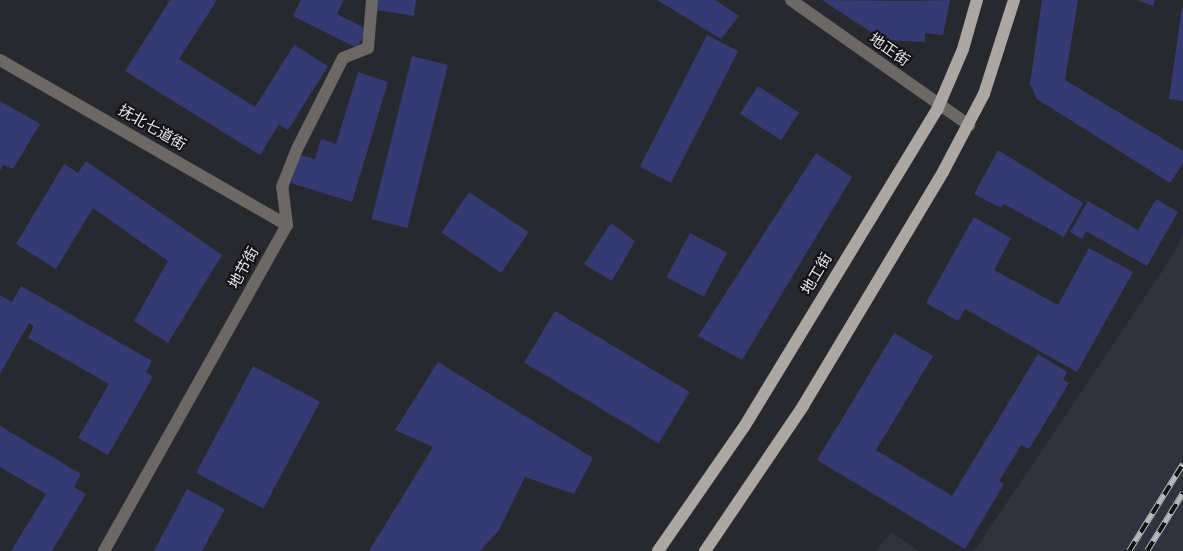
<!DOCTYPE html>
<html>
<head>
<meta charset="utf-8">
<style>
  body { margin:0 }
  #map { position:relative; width:1183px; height:551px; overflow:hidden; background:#28292f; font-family:"Fira Sans Condensed","Noto Sans SC",sans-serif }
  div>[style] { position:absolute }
  .built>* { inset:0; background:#30323d }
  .building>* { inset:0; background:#353a73; transform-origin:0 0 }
  .minor>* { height:12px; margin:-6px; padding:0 6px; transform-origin:6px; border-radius:6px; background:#6b6866 }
  .major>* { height:12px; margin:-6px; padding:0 6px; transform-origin:6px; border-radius:6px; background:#aca7a3 }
  .rail>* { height:5.5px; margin-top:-2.75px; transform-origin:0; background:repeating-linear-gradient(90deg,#121214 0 11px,#b8b8bc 0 22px); box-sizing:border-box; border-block:1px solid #b8b8bc }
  span { translate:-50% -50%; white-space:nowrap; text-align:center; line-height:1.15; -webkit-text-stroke:4px #121214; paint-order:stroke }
  .street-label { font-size:15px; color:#e9e9ed }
</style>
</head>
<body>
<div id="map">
  <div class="built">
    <i style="clip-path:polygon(1183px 234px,1183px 551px,974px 551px,1172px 257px)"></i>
    <i style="clip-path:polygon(891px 532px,919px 551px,876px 551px)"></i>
  </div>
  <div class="building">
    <i style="clip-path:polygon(170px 0,217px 0,179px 59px,255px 107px,294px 45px,328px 66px,288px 130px,279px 124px,260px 155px,125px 71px)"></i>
    <i style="clip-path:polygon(301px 0,344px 0,337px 14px,367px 29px,357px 48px,293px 16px)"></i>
    <i style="clip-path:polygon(378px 0,416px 0,414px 16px,377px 10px)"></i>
    <i style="clip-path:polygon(657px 0,715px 0,739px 16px,721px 39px)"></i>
    <i style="clip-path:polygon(822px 0,907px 1px,950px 0,943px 35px,925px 33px,925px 42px,883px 40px)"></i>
    <i style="clip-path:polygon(1042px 0,1078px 0,1065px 80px,1183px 151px,1183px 163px,1170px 183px,1037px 99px,1030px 84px)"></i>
    <i style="clip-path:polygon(1137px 0,1155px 0,1153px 6px)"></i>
    <i style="clip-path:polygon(1182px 7px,1183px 8px,1183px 101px,1169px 99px)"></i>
    <i style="left:707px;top:35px;width:35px;height:148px;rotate:27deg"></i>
    <i style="left:412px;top:56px;width:37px;height:168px;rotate:14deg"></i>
    <i style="clip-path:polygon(358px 72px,388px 82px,352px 202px,291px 183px,300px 155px,315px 159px,321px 139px,336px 144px)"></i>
    <i style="left:758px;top:86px;width:49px;height:33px;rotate:33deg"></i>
    <i style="clip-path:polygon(0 101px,40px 124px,13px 169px,3px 165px,0 171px)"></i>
    <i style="clip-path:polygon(998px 150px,1083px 203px,1064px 237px,1004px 204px,1001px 208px,974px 194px)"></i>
    <i style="clip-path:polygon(816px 153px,852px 177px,742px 360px,698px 336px)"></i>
    <i style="clip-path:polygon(86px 161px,222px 255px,168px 343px,134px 321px,168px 261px,93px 208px,56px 269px,16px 244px,64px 164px,78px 173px)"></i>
    <i style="left:469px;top:192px;width:72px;height:49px;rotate:34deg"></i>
    <i style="clip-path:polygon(1156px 199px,1178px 212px,1147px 266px,1086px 231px,1082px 239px,1070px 232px,1088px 201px,1138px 230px)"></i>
    <i style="clip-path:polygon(974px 217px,1011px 238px,994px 270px,1058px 305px,1089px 248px,1133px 272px,1077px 372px,965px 309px,958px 321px,926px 303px)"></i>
    <i style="clip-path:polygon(611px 223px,635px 241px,612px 281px,584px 264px)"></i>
    <i style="left:690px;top:233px;width:42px;height:50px;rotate:28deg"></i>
    <i style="clip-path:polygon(21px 286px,152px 361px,146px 372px,153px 377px,108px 455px,78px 438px,109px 384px,28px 338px,34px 326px,29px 323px,0 374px,0 295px,12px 302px)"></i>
    <i style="left:555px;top:311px;width:157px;height:60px;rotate:31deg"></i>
    <i style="clip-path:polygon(894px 333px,933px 356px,876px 450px,952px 496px,1038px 354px,1067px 372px,1063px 380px,1069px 383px,1029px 449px,1021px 445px,999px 481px,1004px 484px,965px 549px,817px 460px)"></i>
    <i style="clip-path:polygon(438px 362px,593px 458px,574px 494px,525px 477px,499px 530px,480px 551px,369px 551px,433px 447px,395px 430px)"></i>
    <i style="left:253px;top:366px;width:76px;height:121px;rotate:28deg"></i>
    <i style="clip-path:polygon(0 426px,81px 474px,74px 487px,86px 494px,52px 551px,11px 551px,46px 494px,0 467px)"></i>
    <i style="clip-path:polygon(187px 489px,225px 509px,202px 551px,154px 551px)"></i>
  </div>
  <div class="minor">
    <i style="left:791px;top:0;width:218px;rotate:35.1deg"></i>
    <i style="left:0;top:60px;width:331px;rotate:29.9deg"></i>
    <i style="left:104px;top:551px;width:374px;rotate:-60.7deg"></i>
    <i style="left:287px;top:225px;width:38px;rotate:-97deg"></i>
    <i style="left:282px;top:187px;width:41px;rotate:-68.5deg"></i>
    <i style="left:297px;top:149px;width:102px;rotate:-63.2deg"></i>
    <i style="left:343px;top:58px;width:27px;rotate:-22deg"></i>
    <i style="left:368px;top:48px;width:48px;rotate:-85.2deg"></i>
  </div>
  <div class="major">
    <i style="left:658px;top:551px;width:151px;rotate:-55.3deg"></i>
    <i style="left:744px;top:427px;width:371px;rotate:-58.7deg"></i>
    <i style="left:937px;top:110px;width:66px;rotate:-66.9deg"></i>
    <i style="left:963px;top:49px;width:51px;rotate:-74.1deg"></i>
    <i style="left:705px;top:551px;width:175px;rotate:-55.9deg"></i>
    <i style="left:803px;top:406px;width:273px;rotate:-59.1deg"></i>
    <i style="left:943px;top:172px;width:88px;rotate:-62.3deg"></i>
    <i style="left:984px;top:94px;width:99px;rotate:-72.3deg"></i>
  </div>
  <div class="rail">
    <i style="left:1129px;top:551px;width:102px;rotate:-58.2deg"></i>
    <i style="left:1147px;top:551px;width:68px;rotate:-58.2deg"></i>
  </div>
  <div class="street-label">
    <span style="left:889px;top:50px;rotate:35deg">地正街</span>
    <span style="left:152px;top:128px;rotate:30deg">抚北七道街</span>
    <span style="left:244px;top:268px;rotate:-61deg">地节街</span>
    <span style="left:817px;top:274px;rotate:-59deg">地工街</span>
  </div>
</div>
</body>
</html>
